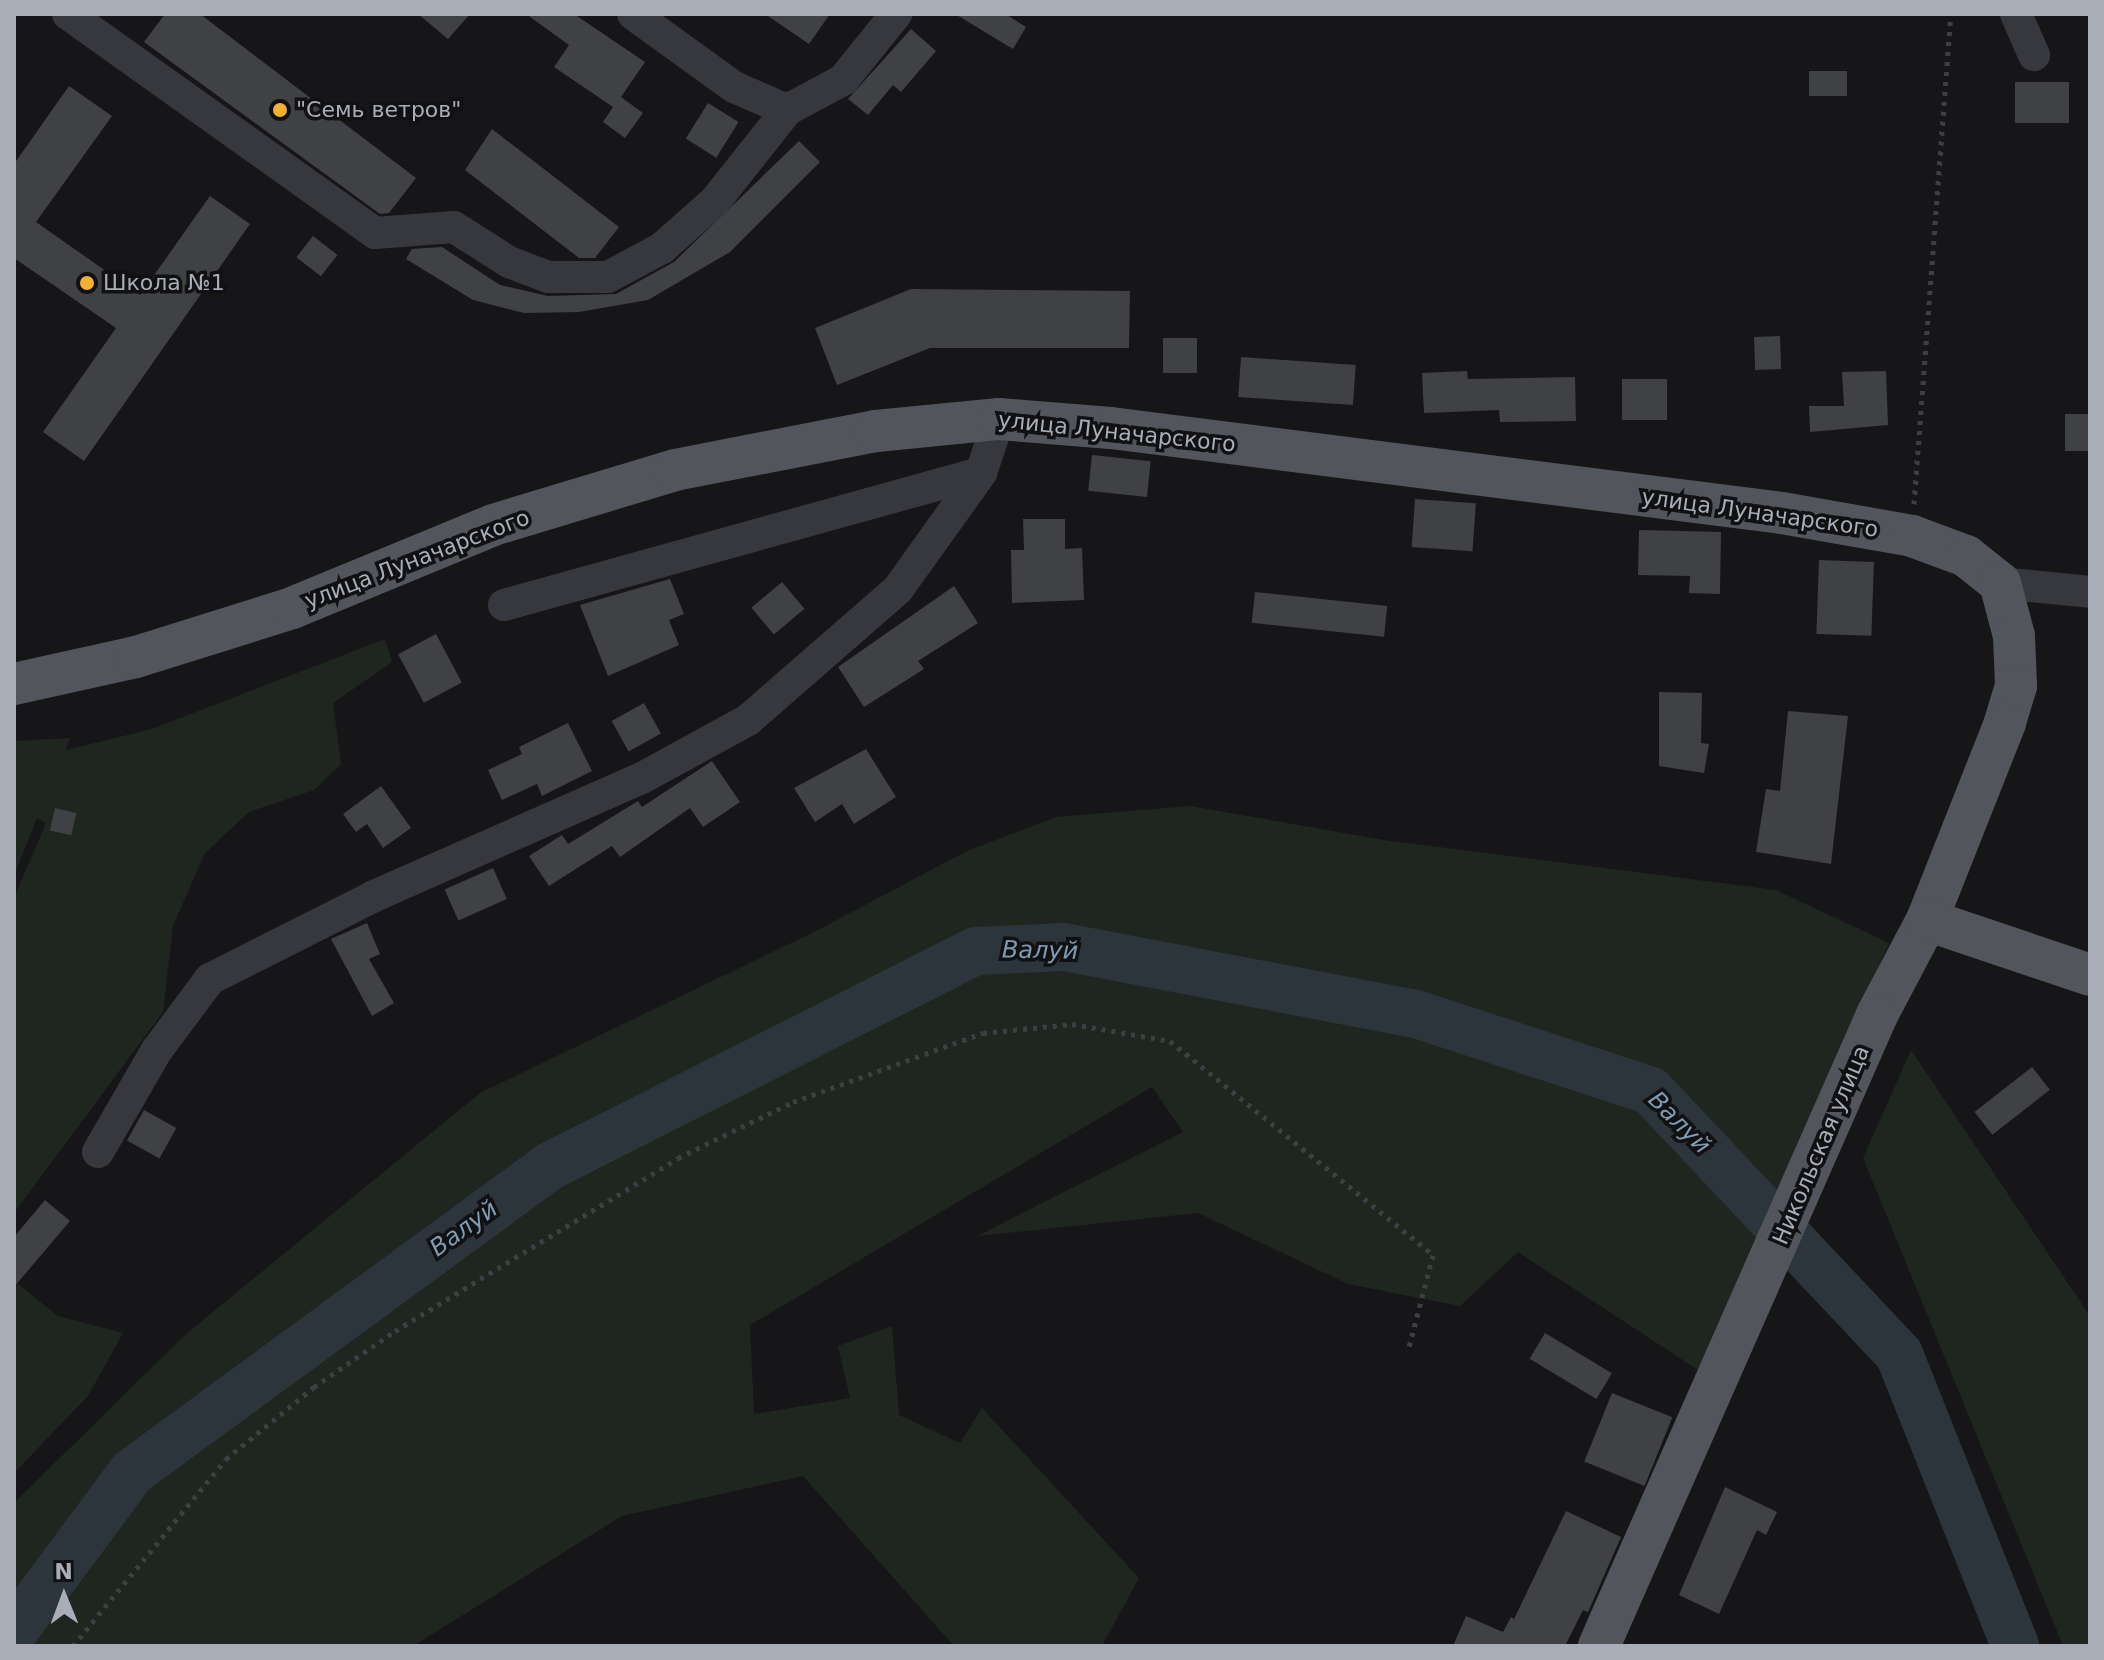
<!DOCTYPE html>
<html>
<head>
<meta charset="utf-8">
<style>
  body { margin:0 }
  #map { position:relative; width:2104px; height:1660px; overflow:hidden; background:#161618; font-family:"DejaVu Sans",sans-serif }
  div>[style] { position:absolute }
  .green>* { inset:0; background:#1e261f }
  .river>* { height:48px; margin:-24px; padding:0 24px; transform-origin:24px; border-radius:24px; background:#2c353c }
  .building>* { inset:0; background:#404145; transform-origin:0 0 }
  .path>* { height:5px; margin-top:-2.5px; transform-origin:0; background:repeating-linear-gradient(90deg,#3d3f44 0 4px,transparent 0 10px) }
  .minor>* { height:32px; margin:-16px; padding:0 16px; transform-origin:16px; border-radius:16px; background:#37383d }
  .major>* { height:42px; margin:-21px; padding:0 21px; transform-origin:21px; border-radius:21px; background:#53555c }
  .dots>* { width:22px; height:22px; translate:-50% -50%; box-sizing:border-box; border:4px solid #111113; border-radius:50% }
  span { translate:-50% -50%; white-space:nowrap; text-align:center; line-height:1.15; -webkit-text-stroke:7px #111113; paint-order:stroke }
  .poi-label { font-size:22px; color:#a8adb8 }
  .left { translate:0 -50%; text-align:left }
  .street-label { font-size:22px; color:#a8adb8 }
  .water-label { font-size:24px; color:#7f9bb3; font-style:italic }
  .frame { position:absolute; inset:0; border:16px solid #a8adb8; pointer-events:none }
  .north { position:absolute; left:24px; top:1556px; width:80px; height:80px; -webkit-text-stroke:6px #111113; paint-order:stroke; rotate:359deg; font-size:22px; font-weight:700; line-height:32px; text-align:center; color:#a8adb8 }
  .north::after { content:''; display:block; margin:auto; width:28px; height:36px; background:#a8adb8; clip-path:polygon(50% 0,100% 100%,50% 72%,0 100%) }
</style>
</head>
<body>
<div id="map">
  <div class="green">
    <i style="clip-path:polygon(385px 639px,392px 662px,333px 703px,341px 764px,314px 790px,249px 812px,205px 853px,173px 926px,163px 1012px,14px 1213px,14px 898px,46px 823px,37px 818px,14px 876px,14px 741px,70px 738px,66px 750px,152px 729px)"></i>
    <i style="clip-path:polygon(1190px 806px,1384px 840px,1776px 890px,1889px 943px,1701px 1372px,1518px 1252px,1460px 1306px,1348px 1284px,1198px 1213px,977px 1236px,1183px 1132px,1152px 1087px,750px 1325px,754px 1414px,850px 1398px,838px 1346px,892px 1326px,899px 1415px,960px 1443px,982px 1408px,1139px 1578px,1102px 1646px,954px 1646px,803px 1476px,622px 1516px,413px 1646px,14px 1646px,14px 1503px,186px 1334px,480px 1093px,814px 932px,967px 851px,1056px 817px)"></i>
    <i style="clip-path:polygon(1911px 1050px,2090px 1316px,2090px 1646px,2063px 1646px,1863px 1158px)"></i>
    <i style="clip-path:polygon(14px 1281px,58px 1316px,123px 1333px,88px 1396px,14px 1473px)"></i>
  </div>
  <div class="river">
    <i style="left:14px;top:1631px;width:198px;rotate:-53.4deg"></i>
    <i style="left:132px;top:1472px;width:518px;rotate:-36.21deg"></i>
    <i style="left:550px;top:1166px;width:477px;rotate:-26.8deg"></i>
    <i style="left:976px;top:951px;width:88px;rotate:-2.6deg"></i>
    <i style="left:1064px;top:947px;width:361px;rotate:10.8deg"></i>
    <i style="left:1419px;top:1015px;width:244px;rotate:18.1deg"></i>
    <i style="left:1651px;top:1091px;width:361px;rotate:46.7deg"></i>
    <i style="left:1899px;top:1354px;width:314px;rotate:68.3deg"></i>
  </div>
  <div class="building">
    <i style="clip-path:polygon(165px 14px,200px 14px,416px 178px,389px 213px,380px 214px,144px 42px)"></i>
    <i style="clip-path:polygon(418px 14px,470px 14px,448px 39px)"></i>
    <i style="clip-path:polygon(526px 14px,574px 14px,645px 62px,621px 97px,643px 113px,625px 138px,603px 122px,613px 107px,554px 67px,569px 45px)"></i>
    <i style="clip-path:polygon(765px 14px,830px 14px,809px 44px)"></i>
    <i style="clip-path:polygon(955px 14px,1005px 14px,1026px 27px,1013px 49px)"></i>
    <i style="clip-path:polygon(911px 29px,936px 51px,901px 92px,893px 85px,868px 115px,848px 99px)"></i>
    <i style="left:1809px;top:71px;width:38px;height:25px"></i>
    <i style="left:2015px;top:82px;width:54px;height:41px"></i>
    <i style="clip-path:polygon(69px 86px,112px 116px,36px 222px,140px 295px,210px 196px,250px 224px,84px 461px,43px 432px,116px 328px,14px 258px,14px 164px)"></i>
    <i style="left:708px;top:103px;width:36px;height:42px;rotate:32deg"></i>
    <i style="clip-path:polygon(492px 129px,619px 227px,595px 258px,579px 258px,465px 170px)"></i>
    <i style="clip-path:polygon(799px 141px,820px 162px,730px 252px,648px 300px,579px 312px,524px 313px,473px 300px,406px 259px,412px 249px,442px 247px,500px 285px,548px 296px,616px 294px,674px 262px)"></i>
    <i style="left:313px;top:236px;width:31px;height:27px;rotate:38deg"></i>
    <i style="clip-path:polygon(911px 289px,1130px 291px,1129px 348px,930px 348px,837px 385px,815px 328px)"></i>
    <i style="left:1780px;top:336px;width:33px;height:26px;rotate:88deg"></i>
    <i style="left:1163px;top:338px;width:34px;height:35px"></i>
    <i style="left:1241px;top:357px;width:115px;height:40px;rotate:4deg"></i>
    <i style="clip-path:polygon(1467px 371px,1468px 379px,1575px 377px,1576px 421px,1500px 422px,1499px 410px,1424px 413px,1422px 373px)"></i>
    <i style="clip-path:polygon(1886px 371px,1888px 425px,1810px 432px,1809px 406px,1844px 406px,1842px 372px)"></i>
    <i style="left:1622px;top:379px;width:45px;height:41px"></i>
    <i style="left:2065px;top:414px;width:25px;height:37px"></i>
    <i style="left:1092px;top:455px;width:59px;height:36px;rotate:6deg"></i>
    <i style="left:1415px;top:499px;width:61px;height:48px;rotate:4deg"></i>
    <i style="clip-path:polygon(1023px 519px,1065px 519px,1065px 549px,1082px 548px,1084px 600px,1012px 603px,1011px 550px,1024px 550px)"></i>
    <i style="clip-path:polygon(1639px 530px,1721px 532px,1720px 594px,1689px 593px,1690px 576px,1638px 575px)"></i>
    <i style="left:1819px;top:560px;width:55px;height:74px;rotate:2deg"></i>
    <i style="clip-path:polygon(670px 579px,684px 614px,669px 620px,679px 645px,608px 676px,580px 605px)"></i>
    <i style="left:782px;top:582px;width:35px;height:40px;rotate:50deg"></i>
    <i style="clip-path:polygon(954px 586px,978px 623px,918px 661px,924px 669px,864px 707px,838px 667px)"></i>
    <i style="left:1255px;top:592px;width:133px;height:31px;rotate:6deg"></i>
    <i style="left:436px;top:634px;width:55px;height:43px;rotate:62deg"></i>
    <i style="clip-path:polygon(1659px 692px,1702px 693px,1701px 743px,1709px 744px,1704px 773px,1659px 766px)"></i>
    <i style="left:644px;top:703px;width:35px;height:37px;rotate:61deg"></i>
    <i style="clip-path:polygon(1788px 711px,1848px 716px,1831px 864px,1756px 852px,1766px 789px,1780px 791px)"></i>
    <i style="clip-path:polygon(568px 723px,592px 771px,542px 796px,537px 784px,502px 800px,488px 770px,522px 754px,519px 747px)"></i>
    <i style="clip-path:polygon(866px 749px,896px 797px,854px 824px,842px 804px,815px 822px,794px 788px)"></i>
    <i style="clip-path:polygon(712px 761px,740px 802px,703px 827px,690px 808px,620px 857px,612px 846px,549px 886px,529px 856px,562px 835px,568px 844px,638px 801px,642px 807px)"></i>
    <i style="clip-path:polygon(381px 786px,411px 828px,383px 848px,367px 824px,356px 832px,343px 814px)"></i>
    <i style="left:55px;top:808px;width:22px;height:23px;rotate:13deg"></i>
    <i style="left:493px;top:868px;width:34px;height:53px;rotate:66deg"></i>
    <i style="clip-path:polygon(367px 923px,380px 954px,369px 959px,394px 1003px,372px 1016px,331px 939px)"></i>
    <i style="left:2032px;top:1067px;width:29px;height:73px;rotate:52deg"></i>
    <i style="left:144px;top:1110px;width:37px;height:35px;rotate:29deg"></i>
    <i style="clip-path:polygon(45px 1200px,70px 1221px,14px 1287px,14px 1237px)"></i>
    <i style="left:1545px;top:1333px;width:78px;height:30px;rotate:31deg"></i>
    <i style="left:1612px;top:1393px;width:65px;height:74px;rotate:22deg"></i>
    <i style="clip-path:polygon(1725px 1487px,1777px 1512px,1766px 1535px,1757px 1530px,1719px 1614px,1679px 1595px)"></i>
    <i style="clip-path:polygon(1566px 1511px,1621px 1537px,1588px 1612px,1583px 1610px,1565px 1646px,1453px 1646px,1466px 1616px,1503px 1632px,1511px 1617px,1514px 1619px)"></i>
  </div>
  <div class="path">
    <i style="left:1914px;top:504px;width:491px;rotate:-85.7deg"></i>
    <i style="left:73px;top:1646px;width:242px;rotate:-50.7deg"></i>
    <i style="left:226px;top:1459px;width:114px;rotate:-39.3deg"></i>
    <i style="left:314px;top:1387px;width:98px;rotate:-34.7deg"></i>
    <i style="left:395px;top:1331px;width:332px;rotate:-31.4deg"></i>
    <i style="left:678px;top:1158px;width:128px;rotate:-26deg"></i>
    <i style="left:793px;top:1102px;width:202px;rotate:-20deg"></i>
    <i style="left:983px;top:1033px;width:89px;rotate:-5.8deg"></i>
    <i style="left:1072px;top:1024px;width:99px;rotate:9.8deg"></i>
    <i style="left:1170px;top:1041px;width:339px;rotate:39.1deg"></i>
    <i style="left:1433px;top:1255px;width:95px;rotate:104.6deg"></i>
  </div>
  <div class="minor">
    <i style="left:68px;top:14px;width:377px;rotate:35.5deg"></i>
    <i style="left:375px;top:233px;width:79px;rotate:-4.3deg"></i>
    <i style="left:454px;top:227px;width:65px;rotate:32.5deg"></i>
    <i style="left:509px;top:262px;width:42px;rotate:21deg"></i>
    <i style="left:548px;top:277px;width:60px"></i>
    <i style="left:608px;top:277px;width:61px;rotate:-28.2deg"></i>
    <i style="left:662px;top:248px;width:71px;rotate:-41.6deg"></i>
    <i style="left:715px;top:201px;width:116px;rotate:-51.6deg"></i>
    <i style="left:633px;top:14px;width:125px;rotate:35.9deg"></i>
    <i style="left:734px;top:87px;width:58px;rotate:23.5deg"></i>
    <i style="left:787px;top:110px;width:64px;rotate:-28.2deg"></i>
    <i style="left:843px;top:80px;width:85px;rotate:-51.2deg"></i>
    <i style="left:2016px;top:14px;width:45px;rotate:66.3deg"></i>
    <i style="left:2000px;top:583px;width:90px;rotate:5.7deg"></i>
    <i style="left:504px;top:605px;width:495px;rotate:-15.5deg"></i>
    <i style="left:98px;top:1152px;width:118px;rotate:-60deg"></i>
    <i style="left:157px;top:1050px;width:89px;rotate:-53.3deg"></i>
    <i style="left:210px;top:979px;width:182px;rotate:-26.8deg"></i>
    <i style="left:372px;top:897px;width:295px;rotate:-23.8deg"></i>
    <i style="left:642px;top:778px;width:121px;rotate:-28.7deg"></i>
    <i style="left:748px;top:720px;width:199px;rotate:-41.1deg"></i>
    <i style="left:898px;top:589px;width:143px;rotate:-54.4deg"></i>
    <i style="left:981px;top:473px;width:57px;rotate:-71.6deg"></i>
  </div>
  <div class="major">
    <i style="left:14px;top:684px;width:125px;rotate:-12.5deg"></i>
    <i style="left:136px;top:657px;width:164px;rotate:-17.4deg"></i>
    <i style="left:292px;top:608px;width:217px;rotate:-22.4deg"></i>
    <i style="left:493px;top:525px;width:190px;rotate:-16.8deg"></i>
    <i style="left:675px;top:470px;width:205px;rotate:-11deg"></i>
    <i style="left:876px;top:431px;width:124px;rotate:-5.6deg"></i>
    <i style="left:999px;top:419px;width:112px;rotate:4.6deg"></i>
    <i style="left:1111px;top:428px;width:676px;rotate:7.22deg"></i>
    <i style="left:1782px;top:513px;width:132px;rotate:10deg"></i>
    <i style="left:1912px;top:536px;width:58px;rotate:20.3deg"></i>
    <i style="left:1966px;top:556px;width:43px;rotate:38.5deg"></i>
    <i style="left:2000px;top:583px;width:55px;rotate:75.2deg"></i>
    <i style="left:2014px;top:636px;width:50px;rotate:87.7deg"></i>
    <i style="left:2016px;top:686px;width:39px;rotate:107deg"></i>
    <i style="left:2005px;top:723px;width:212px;rotate:111.6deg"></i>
    <i style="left:1927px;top:920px;width:107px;rotate:117.8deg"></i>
    <i style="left:1877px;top:1015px;width:690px;rotate:113.78deg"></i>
    <i style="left:1927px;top:920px;width:172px;rotate:18.6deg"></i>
  </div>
  <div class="dots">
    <i style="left:280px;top:110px;background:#f2b134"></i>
    <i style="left:87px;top:283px;background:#f2b134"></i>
  </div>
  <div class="poi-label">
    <span class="left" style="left:296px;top:110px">"Семь ветров"</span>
    <span class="left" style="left:103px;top:283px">Школа №1</span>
  </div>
  <div class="street-label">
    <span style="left:1117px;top:432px;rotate:6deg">улица Луначарского</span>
    <span style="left:1760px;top:513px;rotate:8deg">улица Луначарского</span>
    <span style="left:417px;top:559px;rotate:-21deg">улица Луначарского</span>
    <span style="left:1821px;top:1145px;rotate:-67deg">Никольская улица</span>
  </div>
  <div class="water-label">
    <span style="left:1040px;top:951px;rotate:1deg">Валуй</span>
    <span style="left:1679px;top:1123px;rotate:45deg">Валуй</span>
    <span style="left:464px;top:1229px;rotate:-36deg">Валуй</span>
  </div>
  <div class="frame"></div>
  <div class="north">N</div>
</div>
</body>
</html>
